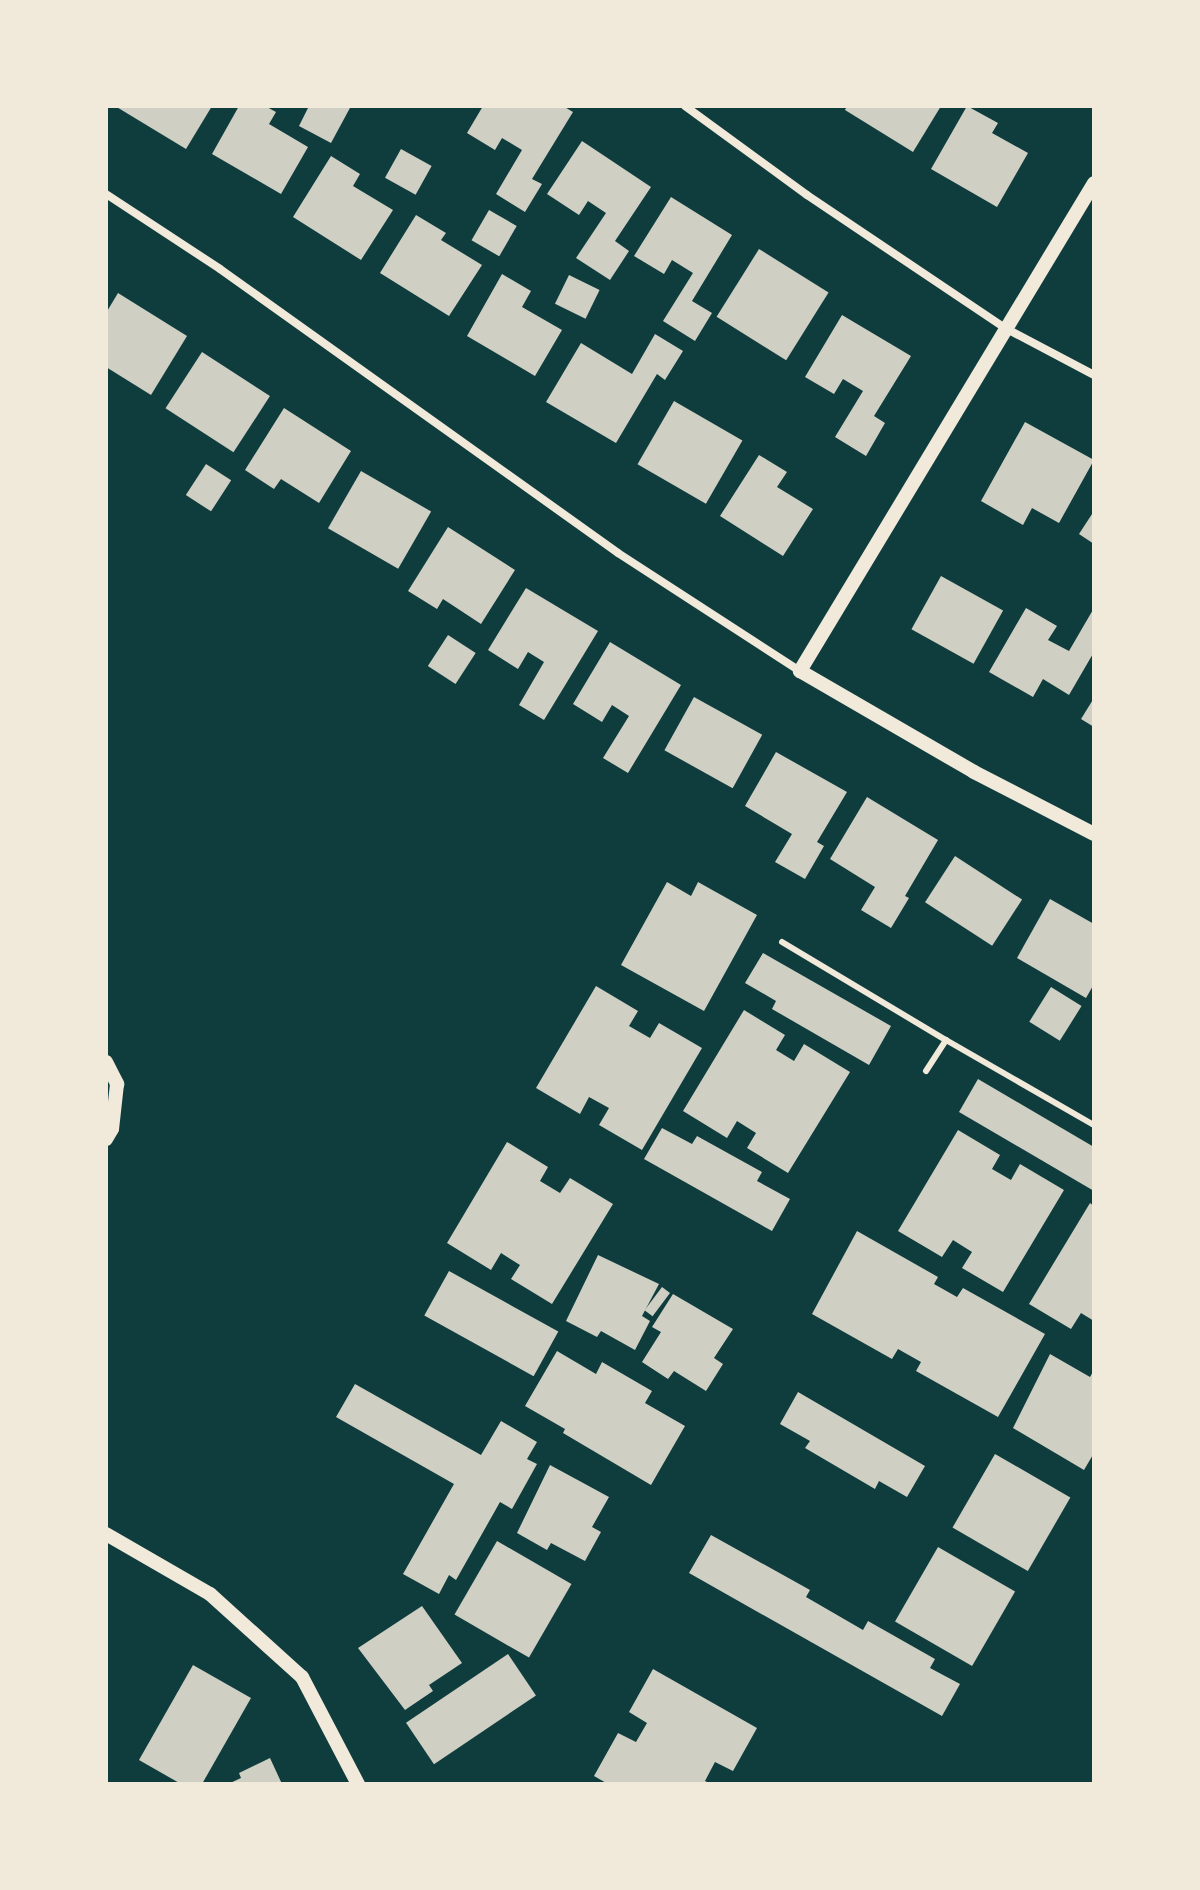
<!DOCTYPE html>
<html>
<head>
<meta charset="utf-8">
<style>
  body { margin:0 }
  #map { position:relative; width:1200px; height:1890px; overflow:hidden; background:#0f3d3e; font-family:Raleway,sans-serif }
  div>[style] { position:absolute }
  .building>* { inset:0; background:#cfcfc3; transform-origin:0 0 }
  .service>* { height:6px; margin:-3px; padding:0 3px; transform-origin:3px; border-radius:3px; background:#f1e9da }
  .minor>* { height:8px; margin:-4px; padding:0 4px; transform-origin:4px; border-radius:4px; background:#f1e9da }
  .tertiary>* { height:14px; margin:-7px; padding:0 7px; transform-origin:7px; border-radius:7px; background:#f1e9da }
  span { translate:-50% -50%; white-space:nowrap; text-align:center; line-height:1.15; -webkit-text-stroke:6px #f1e9da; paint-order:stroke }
  .frame { position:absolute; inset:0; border:108px solid #f1e9da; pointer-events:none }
</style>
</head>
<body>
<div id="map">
  <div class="building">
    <i style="clip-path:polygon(115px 106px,212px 106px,186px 149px)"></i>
    <i style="clip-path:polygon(239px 106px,265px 106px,276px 112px,269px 124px,308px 147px,281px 194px,212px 154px)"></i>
    <i style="clip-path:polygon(309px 106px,351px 106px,331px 143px,299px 126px)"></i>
    <i style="clip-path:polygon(483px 106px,563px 106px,573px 112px,532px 179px,542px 184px,525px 212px,496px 194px,522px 150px,502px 138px,495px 150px,467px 133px)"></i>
    <i style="clip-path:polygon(847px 106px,941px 106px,913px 152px,845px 110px)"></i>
    <i style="clip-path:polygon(967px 106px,998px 123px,992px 133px,1028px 153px,997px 207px,931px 169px)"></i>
    <i style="clip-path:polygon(582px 141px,651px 187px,615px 241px,629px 251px,610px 280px,576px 258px,606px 213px,588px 201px,579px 215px,547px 194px)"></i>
    <i style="left:401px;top:149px;width:35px;height:33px;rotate:29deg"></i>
    <i style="clip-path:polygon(331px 156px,360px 174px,353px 186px,393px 210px,361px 260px,293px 217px)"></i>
    <i style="clip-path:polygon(671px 197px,732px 235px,692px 301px,712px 313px,695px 341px,663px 321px,693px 273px,672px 260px,664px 274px,634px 256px)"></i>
    <i style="left:489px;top:210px;width:32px;height:35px;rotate:30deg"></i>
    <i style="clip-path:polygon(416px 215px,446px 233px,441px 240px,482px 265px,449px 316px,380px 273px)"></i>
    <i style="left:759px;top:249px;width:82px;height:80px;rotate:32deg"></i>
    <i style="clip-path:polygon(502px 274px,531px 291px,522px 307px,562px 330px,535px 376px,467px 336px)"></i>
    <i style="left:569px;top:275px;width:34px;height:32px;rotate:26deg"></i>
    <i style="clip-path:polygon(118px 293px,187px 336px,151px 395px,106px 367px,106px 313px)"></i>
    <i style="clip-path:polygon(842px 315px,911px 356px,874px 416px,885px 423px,866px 456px,835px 437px,863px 391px,843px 379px,834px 394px,805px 377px)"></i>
    <i style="clip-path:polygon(655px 334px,683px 351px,665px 380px,657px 374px,616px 443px,546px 402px,581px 343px,632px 374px)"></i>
    <i style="left:202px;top:352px;width:81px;height:67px;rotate:33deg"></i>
    <i style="left:674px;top:401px;width:79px;height:73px;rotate:30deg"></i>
    <i style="clip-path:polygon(284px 408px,351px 451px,319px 503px,281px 479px,274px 489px,245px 470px)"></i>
    <i style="clip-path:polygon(1025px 422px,1094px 460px,1059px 523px,1032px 508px,1023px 525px,981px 501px)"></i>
    <i style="clip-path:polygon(759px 455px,787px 472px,777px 487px,813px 509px,783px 556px,720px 516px)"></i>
    <i style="left:206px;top:464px;width:30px;height:37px;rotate:33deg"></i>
    <i style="left:361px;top:471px;width:81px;height:66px;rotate:30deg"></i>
    <i style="clip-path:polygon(1094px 511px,1094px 544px,1079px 534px)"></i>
    <i style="clip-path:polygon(448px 527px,515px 570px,481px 624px,443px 599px,437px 609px,408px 591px)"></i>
    <i style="left:941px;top:576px;width:71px;height:61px;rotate:29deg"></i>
    <i style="clip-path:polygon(526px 588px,598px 631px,544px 720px,519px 705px,544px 662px,528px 652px,518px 669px,488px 650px)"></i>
    <i style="clip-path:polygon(1026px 608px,1057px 626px,1048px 640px,1069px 651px,1094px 608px,1094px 652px,1069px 695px,1043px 679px,1033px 697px,989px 672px)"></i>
    <i style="left:448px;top:635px;width:33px;height:37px;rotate:33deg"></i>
    <i style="clip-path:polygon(610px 642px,681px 685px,628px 773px,603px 758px,629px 716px,612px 705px,602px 722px,573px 704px)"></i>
    <i style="left:694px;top:697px;width:78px;height:61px;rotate:29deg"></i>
    <i style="clip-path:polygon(1094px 698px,1094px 727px,1081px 719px)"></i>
    <i style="clip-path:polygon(776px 752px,847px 792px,817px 842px,824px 846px,805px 879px,775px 862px,792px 834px,745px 806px)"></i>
    <i style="clip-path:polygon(867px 797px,938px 840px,905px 896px,909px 898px,891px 928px,861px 910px,875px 887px,830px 859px)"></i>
    <i style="left:955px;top:856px;width:80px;height:55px;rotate:33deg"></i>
    <i style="clip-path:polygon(667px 882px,691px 896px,698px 882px,757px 915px,704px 1011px,621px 965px)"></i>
    <i style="clip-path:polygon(1050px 899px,1094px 924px,1094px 984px,1086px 998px,1017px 958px)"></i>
    <i style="clip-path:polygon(763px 953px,891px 1026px,869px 1065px,772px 1009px,776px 1001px,745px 983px)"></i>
    <i style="clip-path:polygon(596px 986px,638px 1011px,629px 1026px,650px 1038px,659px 1023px,702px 1048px,642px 1150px,599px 1125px,609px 1108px,589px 1097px,580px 1114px,536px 1088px)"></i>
    <i style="left:1051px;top:987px;width:36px;height:41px;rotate:32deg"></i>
    <i style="clip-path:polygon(744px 1010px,785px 1035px,776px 1050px,794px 1061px,804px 1044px,850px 1072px,788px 1173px,747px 1148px,756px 1133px,737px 1121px,727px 1138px,683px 1111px)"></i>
    <i style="clip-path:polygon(978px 1079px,1094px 1147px,1094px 1191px,959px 1112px)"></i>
    <i style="clip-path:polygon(662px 1128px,692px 1144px,697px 1136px,762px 1172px,757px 1181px,790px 1199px,772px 1231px,644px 1159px)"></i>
    <i style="clip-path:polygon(958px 1130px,1000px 1155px,992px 1169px,1011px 1180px,1020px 1164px,1064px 1190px,1003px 1292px,962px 1268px,972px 1252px,953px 1240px,942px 1257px,898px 1231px)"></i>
    <i style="clip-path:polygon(507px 1142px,548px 1167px,540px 1181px,560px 1193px,570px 1178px,613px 1204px,552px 1304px,511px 1279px,520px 1265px,501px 1253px,491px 1270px,447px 1243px)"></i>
    <i style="clip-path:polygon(1090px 1203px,1094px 1206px,1094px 1321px,1081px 1313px,1071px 1329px,1029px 1304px)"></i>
    <i style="clip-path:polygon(857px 1231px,938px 1277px,934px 1284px,957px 1297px,963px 1288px,1045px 1334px,998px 1417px,916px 1371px,921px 1362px,898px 1349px,892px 1359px,812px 1314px)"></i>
    <i style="clip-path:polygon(598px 1255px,659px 1284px,642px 1316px,650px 1321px,635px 1350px,601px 1331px,597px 1337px,566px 1321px)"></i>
    <i style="left:449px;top:1271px;width:125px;height:51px;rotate:29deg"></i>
    <i style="left:662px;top:1287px;width:10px;height:29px;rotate:37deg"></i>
    <i style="clip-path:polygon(673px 1294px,733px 1329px,714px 1358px,723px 1364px,706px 1391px,674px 1371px,668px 1379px,642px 1362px,661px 1332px,652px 1327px)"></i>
    <i style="clip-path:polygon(557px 1351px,596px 1374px,602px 1362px,652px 1391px,645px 1403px,685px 1426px,651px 1485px,563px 1433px,565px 1429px,525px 1406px)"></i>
    <i style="clip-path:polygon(1050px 1354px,1090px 1377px,1094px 1370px,1094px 1453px,1084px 1470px,1013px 1428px)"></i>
    <i style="clip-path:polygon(355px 1384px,481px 1455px,501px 1421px,537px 1442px,527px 1459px,537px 1464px,512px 1509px,500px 1502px,456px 1580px,449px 1575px,439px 1594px,403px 1574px,454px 1484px,336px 1417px)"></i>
    <i style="clip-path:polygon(798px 1392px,925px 1466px,907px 1497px,879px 1481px,875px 1489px,805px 1448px,810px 1441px,780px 1424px)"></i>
    <i style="left:995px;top:1454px;width:87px;height:85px;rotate:30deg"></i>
    <i style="clip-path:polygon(550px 1465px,609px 1497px,592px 1527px,601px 1532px,585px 1561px,551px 1543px,547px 1550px,517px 1533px)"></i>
    <i style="clip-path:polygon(711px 1535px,810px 1590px,806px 1597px,863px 1630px,868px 1621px,935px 1659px,930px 1668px,960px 1684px,942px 1716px,689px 1573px)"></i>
    <i style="left:497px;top:1541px;width:86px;height:85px;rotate:30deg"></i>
    <i style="left:938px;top:1547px;width:89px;height:86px;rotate:30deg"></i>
    <i style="clip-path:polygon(422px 1606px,462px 1663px,429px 1685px,433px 1691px,405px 1710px,358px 1648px)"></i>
    <i style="left:508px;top:1654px;width:50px;height:123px;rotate:56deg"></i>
    <i style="clip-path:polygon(193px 1665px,251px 1698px,202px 1784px,181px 1784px,139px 1760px)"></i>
    <i style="clip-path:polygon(653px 1669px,757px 1728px,733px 1771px,715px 1762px,705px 1781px,711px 1784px,608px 1784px,594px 1776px,618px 1733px,636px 1742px,647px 1723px,629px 1712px)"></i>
    <i style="clip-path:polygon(270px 1758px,282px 1784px,228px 1784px,241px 1778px,239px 1773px)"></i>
  </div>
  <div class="service">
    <i style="left:782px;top:942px;width:191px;rotate:30.9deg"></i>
    <i style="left:926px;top:1071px;width:37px;rotate:-57deg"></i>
    <i style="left:946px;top:1040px;width:171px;rotate:29.9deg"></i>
  </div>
  <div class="minor">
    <i style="left:685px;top:106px;width:151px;rotate:36.1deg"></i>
    <i style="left:807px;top:195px;width:239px;rotate:33.9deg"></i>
    <i style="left:1005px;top:328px;width:101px;rotate:27.8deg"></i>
    <i style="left:106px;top:194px;width:136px;rotate:33.3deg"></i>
    <i style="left:220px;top:269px;width:489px;rotate:35.5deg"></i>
    <i style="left:618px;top:553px;width:217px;rotate:33deg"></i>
  </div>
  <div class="tertiary">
    <i style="left:1094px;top:183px;width:570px;rotate:121.07deg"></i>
    <i style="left:800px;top:671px;width:201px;rotate:30.1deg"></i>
    <i style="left:974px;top:772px;width:135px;rotate:27.3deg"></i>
    <i style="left:106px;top:1062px;width:25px;rotate:63deg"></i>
    <i style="left:117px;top:1084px;width:45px;rotate:96.3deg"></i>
    <i style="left:112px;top:1129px;width:12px;rotate:121deg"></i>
    <i style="left:106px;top:1534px;width:120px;rotate:30deg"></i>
    <i style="left:210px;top:1594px;width:124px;rotate:42.1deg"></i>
    <i style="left:302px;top:1677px;width:121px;rotate:62.4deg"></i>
  </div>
  <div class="frame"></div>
</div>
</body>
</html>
